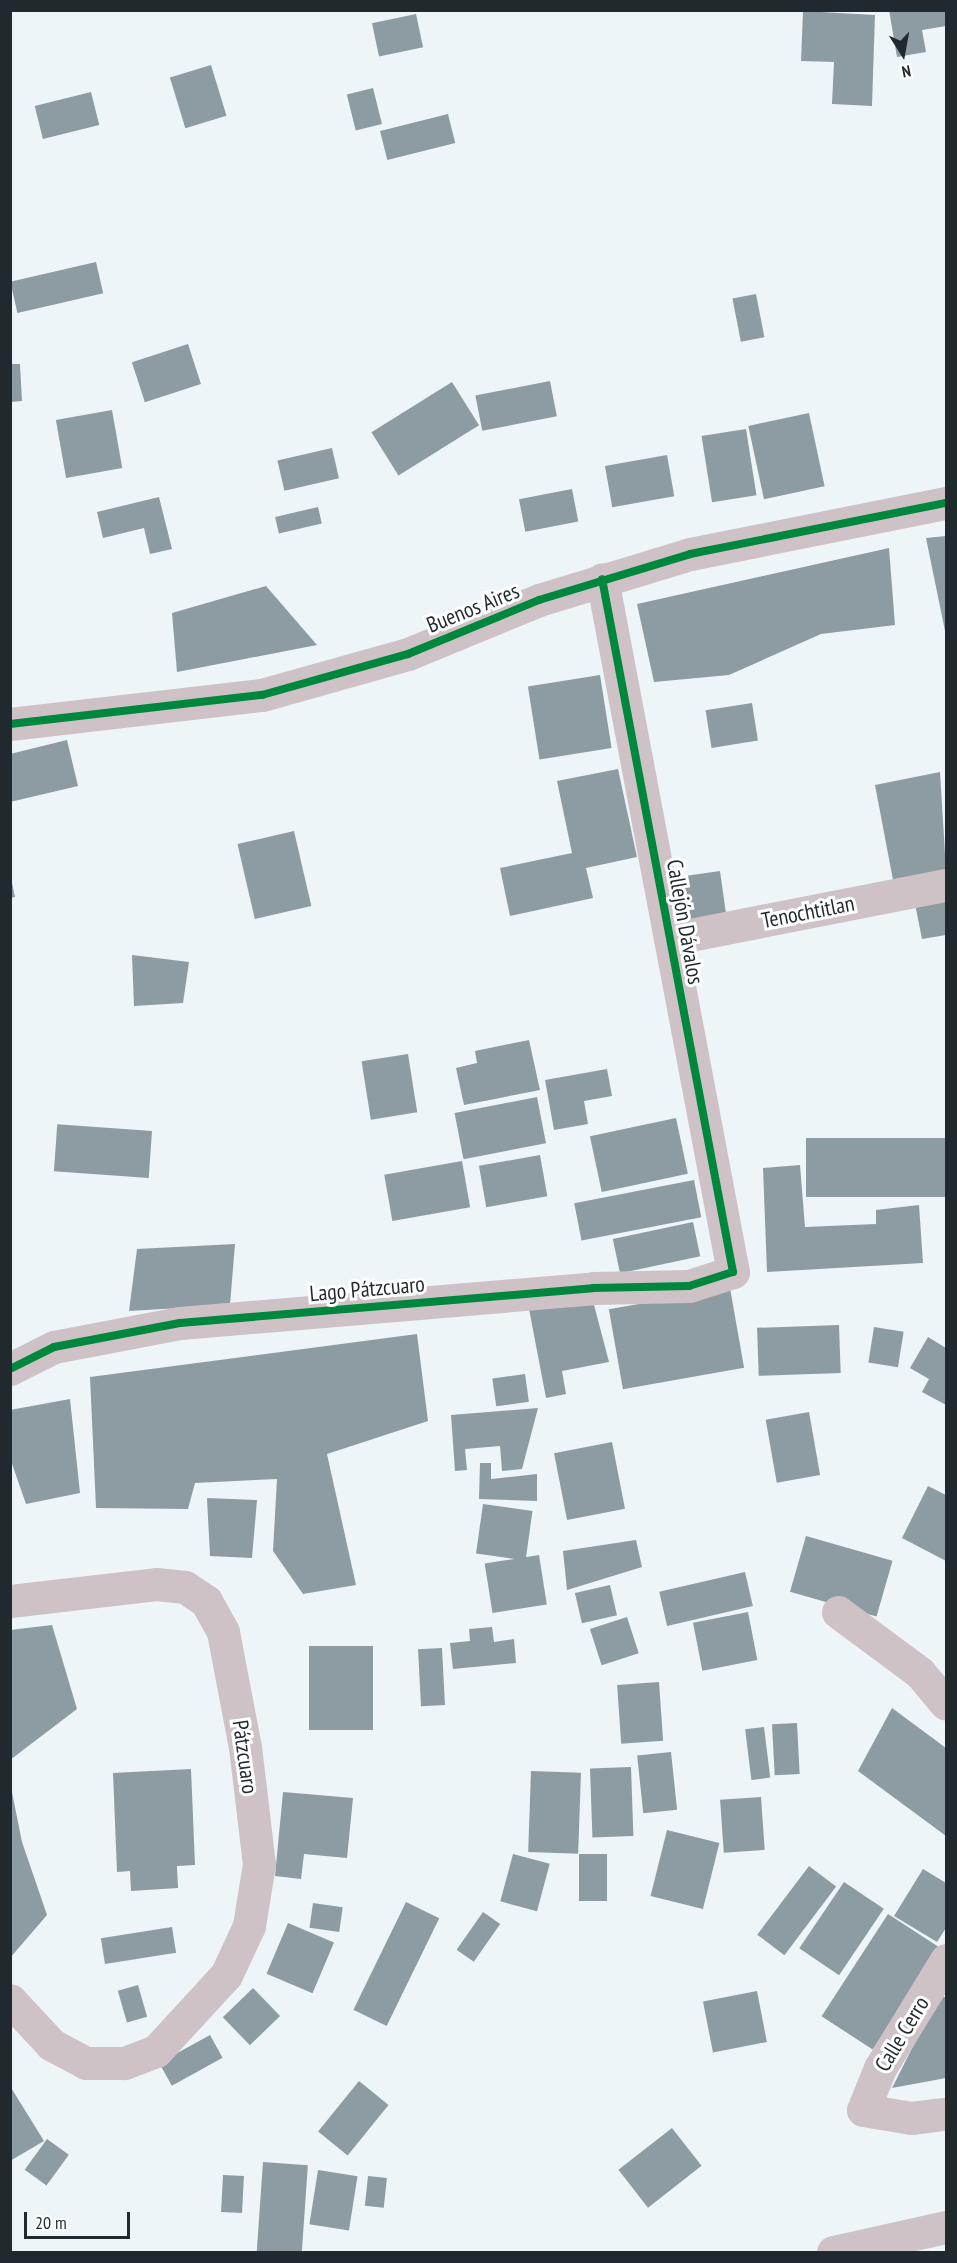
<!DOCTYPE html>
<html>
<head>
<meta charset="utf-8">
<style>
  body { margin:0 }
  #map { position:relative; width:957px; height:2263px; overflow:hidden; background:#edf5f9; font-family:"PT Sans Narrow",sans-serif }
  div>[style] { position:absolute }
  .building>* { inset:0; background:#8d9ca3; transform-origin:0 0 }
  .minor>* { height:33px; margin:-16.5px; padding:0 16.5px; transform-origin:16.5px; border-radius:16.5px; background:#cec2c6 }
  .cycleway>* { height:8px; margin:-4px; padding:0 4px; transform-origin:4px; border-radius:4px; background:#00873e }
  span { translate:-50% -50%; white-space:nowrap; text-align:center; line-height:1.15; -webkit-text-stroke:6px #fff; paint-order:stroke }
  .street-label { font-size:22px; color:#1f292e }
  .frame { position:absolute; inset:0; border:12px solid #1f292e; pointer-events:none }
  .north { position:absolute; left:873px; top:24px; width:60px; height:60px; -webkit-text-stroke:4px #fff; paint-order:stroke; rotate:169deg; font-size:16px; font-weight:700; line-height:24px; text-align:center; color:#1f292e }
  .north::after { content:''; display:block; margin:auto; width:21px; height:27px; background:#1f292e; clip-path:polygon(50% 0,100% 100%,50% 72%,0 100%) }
  .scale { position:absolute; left:24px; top:2212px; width:106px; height:27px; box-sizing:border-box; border:3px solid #1f292e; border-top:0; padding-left:8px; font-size:18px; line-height:21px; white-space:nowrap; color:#1f292e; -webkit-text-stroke:4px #fff; paint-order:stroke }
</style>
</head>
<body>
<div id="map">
  <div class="building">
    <i style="clip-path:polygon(889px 10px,946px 10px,946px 26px,922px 30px,926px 52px,897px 57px)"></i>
    <i style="clip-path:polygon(803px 11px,875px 15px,872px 106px,832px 104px,834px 62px,801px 61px)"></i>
    <i style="left:416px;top:14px;width:34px;height:45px;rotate:78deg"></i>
    <i style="left:211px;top:65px;width:53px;height:43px;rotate:73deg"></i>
    <i style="left:373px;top:88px;width:37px;height:27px;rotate:76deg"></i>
    <i style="left:91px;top:92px;width:34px;height:58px;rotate:76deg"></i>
    <i style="left:448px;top:114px;width:30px;height:70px;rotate:76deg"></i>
    <i style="left:96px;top:262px;width:32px;height:88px;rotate:77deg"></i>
    <i style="left:756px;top:294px;width:44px;height:24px;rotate:79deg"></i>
    <i style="left:188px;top:344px;width:42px;height:59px;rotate:72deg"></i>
    <i style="clip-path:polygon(10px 364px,20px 364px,22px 401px,10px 402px)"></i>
    <i style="left:550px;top:381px;width:36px;height:76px;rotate:79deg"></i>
    <i style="left:452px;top:382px;width:51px;height:95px;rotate:58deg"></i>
    <i style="left:112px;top:410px;width:59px;height:57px;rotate:80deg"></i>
    <i style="left:809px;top:413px;width:75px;height:62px;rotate:78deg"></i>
    <i style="left:746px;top:429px;width:67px;height:45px;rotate:81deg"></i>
    <i style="left:332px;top:448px;width:31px;height:56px;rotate:77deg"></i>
    <i style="left:667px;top:455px;width:42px;height:63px;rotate:80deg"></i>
    <i style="left:572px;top:489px;width:33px;height:54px;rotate:79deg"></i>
    <i style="clip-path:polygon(159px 497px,172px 549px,150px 554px,144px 528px,103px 538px,97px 512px)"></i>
    <i style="left:318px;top:507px;width:17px;height:44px;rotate:77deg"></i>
    <i style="clip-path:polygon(946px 536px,946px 631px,945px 631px,926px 538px)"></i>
    <i style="clip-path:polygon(889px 548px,895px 625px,821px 634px,729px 675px,654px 682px,637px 604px)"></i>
    <i style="clip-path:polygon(266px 586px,317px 645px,177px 672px,172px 613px)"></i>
    <i style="left:600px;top:675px;width:74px;height:73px;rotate:81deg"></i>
    <i style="left:752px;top:703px;width:38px;height:47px;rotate:81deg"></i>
    <i style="clip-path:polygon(67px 740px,78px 786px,10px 802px,10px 754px)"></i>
    <i style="clip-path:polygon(618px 769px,637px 857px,586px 868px,593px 898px,510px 916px,500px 868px,572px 853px,557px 781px)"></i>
    <i style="clip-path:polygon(940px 772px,946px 870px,893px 880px,875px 785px)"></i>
    <i style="left:294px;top:831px;width:77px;height:58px;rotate:77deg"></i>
    <i style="left:720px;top:871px;width:44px;height:55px;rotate:82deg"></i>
    <i style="clip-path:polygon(10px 874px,15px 897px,10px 898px)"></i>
    <i style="clip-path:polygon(946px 899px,946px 935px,922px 939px,915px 904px)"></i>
    <i style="clip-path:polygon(132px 955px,189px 962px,183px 1003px,134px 1006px)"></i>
    <i style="clip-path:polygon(529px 1040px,540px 1090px,464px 1105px,456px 1068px,477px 1063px,475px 1051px)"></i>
    <i style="left:408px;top:1054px;width:59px;height:47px;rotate:81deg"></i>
    <i style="clip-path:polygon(607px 1069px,612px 1096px,584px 1101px,588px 1124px,554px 1130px,545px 1080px)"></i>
    <i style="left:537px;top:1097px;width:47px;height:84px;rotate:79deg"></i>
    <i style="left:676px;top:1118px;width:57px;height:88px;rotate:78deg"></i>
    <i style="left:152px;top:1131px;width:47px;height:95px;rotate:94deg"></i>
    <i style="left:946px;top:1138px;width:59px;height:140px;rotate:90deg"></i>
    <i style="left:540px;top:1155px;width:42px;height:62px;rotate:80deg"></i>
    <i style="left:462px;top:1161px;width:47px;height:79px;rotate:80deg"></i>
    <i style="clip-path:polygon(800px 1165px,805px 1227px,876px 1224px,876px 1210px,919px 1205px,923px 1263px,767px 1272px,763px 1168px)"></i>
    <i style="left:694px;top:1180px;width:38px;height:122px;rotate:79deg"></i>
    <i style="left:693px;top:1222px;width:35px;height:82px;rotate:78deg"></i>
    <i style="clip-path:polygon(235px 1244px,230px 1305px,129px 1311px,137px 1249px)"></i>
    <i style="left:730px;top:1288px;width:81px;height:123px;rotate:80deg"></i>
    <i style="clip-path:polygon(593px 1301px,609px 1362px,562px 1371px,566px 1394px,546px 1398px,529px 1309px)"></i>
    <i style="left:839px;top:1325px;width:48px;height:82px;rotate:88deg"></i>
    <i style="left:874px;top:1327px;width:30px;height:36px;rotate:9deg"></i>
    <i style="clip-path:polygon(417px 1334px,428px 1421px,327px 1454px,356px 1585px,303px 1594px,273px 1551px,277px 1479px,195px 1483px,188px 1509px,96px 1508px,90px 1377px)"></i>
    <i style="clip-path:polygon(928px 1337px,946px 1348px,946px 1405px,922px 1392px,929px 1379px,910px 1368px)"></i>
    <i style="left:525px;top:1374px;width:28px;height:33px;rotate:82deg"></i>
    <i style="clip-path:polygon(70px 1399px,80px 1493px,26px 1504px,10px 1458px,10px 1410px)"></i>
    <i style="clip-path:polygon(538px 1408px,522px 1469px,502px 1471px,500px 1446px,465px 1449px,467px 1470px,455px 1471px,451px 1415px)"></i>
    <i style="left:809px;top:1412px;width:64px;height:44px;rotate:80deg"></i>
    <i style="left:612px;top:1442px;width:68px;height:59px;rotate:79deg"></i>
    <i style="clip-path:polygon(480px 1463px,491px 1463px,491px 1479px,537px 1474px,537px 1501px,479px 1499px)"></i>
    <i style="clip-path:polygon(928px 1486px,946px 1495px,946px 1561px,902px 1538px)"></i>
    <i style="clip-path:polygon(207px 1498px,257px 1500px,252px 1558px,210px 1556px)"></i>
    <i style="left:483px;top:1504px;width:50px;height:50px;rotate:8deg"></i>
    <i style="left:806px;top:1536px;width:90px;height:58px;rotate:16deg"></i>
    <i style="clip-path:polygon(636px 1540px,642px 1567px,567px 1590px,563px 1551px)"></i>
    <i style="left:539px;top:1555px;width:50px;height:55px;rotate:81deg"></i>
    <i style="left:745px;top:1572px;width:35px;height:88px;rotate:77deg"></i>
    <i style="left:610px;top:1585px;width:31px;height:36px;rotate:77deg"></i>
    <i style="left:748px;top:1612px;width:49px;height:56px;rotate:79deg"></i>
    <i style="left:627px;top:1617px;width:38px;height:39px;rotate:72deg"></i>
    <i style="clip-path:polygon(52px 1625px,77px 1709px,10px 1760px,10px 1630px)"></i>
    <i style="clip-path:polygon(492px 1627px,494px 1642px,514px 1639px,516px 1663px,453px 1669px,450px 1643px,470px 1641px,469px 1629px)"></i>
    <i style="left:309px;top:1646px;width:64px;height:84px"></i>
    <i style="left:442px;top:1648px;width:57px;height:24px;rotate:87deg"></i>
    <i style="left:659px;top:1682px;width:59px;height:42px;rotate:86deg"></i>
    <i style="clip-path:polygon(892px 1708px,946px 1748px,946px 1836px,858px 1771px)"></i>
    <i style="left:797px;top:1723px;width:51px;height:25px;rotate:87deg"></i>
    <i style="left:764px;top:1727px;width:51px;height:19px;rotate:83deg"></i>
    <i style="left:671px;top:1752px;width:58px;height:34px;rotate:84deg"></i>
    <i style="left:631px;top:1767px;width:69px;height:41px;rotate:88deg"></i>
    <i style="clip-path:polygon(191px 1769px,195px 1865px,177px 1866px,178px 1888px,131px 1891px,130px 1871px,117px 1872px,113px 1773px)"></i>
    <i style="left:531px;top:1771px;width:50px;height:81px;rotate:2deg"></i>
    <i style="clip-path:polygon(10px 1782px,22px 1842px,47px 1915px,10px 1958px)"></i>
    <i style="clip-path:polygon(283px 1792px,353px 1798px,347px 1858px,304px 1854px,301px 1879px,275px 1876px)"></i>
    <i style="left:761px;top:1797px;width:53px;height:41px;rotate:86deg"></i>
    <i style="left:667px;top:1830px;width:54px;height:68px;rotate:14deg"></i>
    <i style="left:513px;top:1854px;width:38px;height:49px;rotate:15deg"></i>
    <i style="left:579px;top:1854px;width:28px;height:47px"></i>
    <i style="left:809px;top:1866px;width:34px;height:86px;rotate:37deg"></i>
    <i style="clip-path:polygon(923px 1869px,946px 1883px,946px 1928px,937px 1942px,894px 1916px)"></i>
    <i style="left:844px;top:1882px;width:48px;height:80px;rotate:34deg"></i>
    <i style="left:406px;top:1902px;width:37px;height:120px;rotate:26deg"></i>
    <i style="left:313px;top:1903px;width:30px;height:25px;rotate:8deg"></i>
    <i style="left:483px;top:1912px;width:21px;height:46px;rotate:35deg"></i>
    <i style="left:888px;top:1914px;width:61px;height:122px;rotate:33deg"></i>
    <i style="left:288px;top:1923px;width:50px;height:55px;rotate:23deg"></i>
    <i style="left:172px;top:1927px;width:26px;height:72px;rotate:81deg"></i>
    <i style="left:138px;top:1985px;width:33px;height:21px;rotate:74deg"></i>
    <i style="left:253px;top:1988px;width:39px;height:42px;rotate:46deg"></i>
    <i style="left:757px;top:1991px;width:52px;height:55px;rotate:79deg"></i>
    <i style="clip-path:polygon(938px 1997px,946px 1997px,946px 2078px,892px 2088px)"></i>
    <i style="left:210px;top:2035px;width:26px;height:58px;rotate:61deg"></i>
    <i style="left:359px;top:2081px;width:38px;height:65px;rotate:39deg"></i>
    <i style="clip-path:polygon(10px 2086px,44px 2141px,10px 2161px)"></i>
    <i style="left:672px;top:2128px;width:48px;height:68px;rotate:52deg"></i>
    <i style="left:47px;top:2139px;width:27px;height:38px;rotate:36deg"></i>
    <i style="left:263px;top:2162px;width:45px;height:90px;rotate:4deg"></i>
    <i style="left:318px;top:2170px;width:40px;height:55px;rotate:9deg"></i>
    <i style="left:223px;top:2175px;width:21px;height:37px;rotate:3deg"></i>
    <i style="left:368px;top:2176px;width:19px;height:30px;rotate:6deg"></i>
  </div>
  <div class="minor">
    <i style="left:10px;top:724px;width:254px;rotate:-6.6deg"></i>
    <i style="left:262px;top:695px;width:152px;rotate:-15.7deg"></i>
    <i style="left:408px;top:654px;width:142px;rotate:-22.4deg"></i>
    <i style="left:539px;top:600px;width:158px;rotate:-16.9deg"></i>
    <i style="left:690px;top:554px;width:261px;rotate:-11.3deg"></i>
    <i style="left:670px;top:939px;width:281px;rotate:-11.1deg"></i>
    <i style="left:10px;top:1369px;width:49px;rotate:-26.6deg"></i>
    <i style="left:54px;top:1347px;width:128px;rotate:-10.8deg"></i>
    <i style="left:180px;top:1323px;width:414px;rotate:-4.8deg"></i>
    <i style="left:593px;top:1288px;width:96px;rotate:-1.2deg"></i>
    <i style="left:689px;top:1286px;width:46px;rotate:-17.7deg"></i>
    <i style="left:733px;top:1272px;width:705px;rotate:-100.7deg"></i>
    <i style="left:10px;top:1601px;width:147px;rotate:-6.6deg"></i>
    <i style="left:156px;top:1584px;width:29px;rotate:6deg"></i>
    <i style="left:185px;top:1587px;width:25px;rotate:34deg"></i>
    <i style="left:206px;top:1601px;width:35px;rotate:61deg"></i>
    <i style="left:223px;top:1632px;width:117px;rotate:79.2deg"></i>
    <i style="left:245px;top:1747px;width:118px;rotate:83.2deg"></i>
    <i style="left:259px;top:1864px;width:63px;rotate:99.2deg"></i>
    <i style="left:249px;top:1926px;width:54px;rotate:115.1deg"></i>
    <i style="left:226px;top:1975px;width:103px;rotate:132.6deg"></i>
    <i style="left:156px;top:2051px;width:34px;rotate:159deg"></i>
    <i style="left:124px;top:2063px;width:38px;rotate:180deg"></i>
    <i style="left:86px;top:2063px;width:40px;rotate:-152deg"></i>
    <i style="left:51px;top:2044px;width:60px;rotate:-133deg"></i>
    <i style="left:838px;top:1612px;width:102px;rotate:36.6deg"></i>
    <i style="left:920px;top:1673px;width:40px;rotate:50deg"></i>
    <i style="left:946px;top:1960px;width:127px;rotate:121.4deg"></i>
    <i style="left:880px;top:2068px;width:45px;rotate:112deg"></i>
    <i style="left:863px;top:2110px;width:49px;rotate:9.5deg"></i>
    <i style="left:911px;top:2118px;width:35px;rotate:-7deg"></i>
    <i style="left:833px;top:2252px;width:116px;rotate:-12.5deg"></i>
  </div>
  <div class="cycleway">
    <i style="left:10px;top:724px;width:254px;rotate:-6.6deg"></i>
    <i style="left:262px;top:695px;width:152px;rotate:-15.7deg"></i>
    <i style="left:408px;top:654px;width:142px;rotate:-22.4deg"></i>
    <i style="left:539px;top:600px;width:158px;rotate:-16.9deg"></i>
    <i style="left:690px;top:554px;width:261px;rotate:-11.3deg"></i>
    <i style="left:10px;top:1369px;width:49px;rotate:-26.6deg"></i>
    <i style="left:54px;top:1347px;width:128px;rotate:-10.8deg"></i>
    <i style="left:180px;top:1323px;width:414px;rotate:-4.8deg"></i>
    <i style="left:593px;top:1288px;width:96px;rotate:-1.2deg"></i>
    <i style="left:689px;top:1286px;width:46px;rotate:-17.7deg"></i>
    <i style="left:733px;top:1272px;width:705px;rotate:-100.7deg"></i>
  </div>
  <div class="street-label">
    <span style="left:473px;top:608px;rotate:-22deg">Buenos Aires</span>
    <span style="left:808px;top:912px;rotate:-11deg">Tenochtitlan</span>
    <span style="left:685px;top:922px;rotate:80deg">Callejón Dávalos</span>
    <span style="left:367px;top:1289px;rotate:-5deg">Lago Pátzcuaro</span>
    <span style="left:245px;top:1757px;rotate:82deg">Pátzcuaro</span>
    <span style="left:902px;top:2034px;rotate:-59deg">Calle Cerro</span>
  </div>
  <div class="frame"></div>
  <div class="north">N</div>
  <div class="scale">20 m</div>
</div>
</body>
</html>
